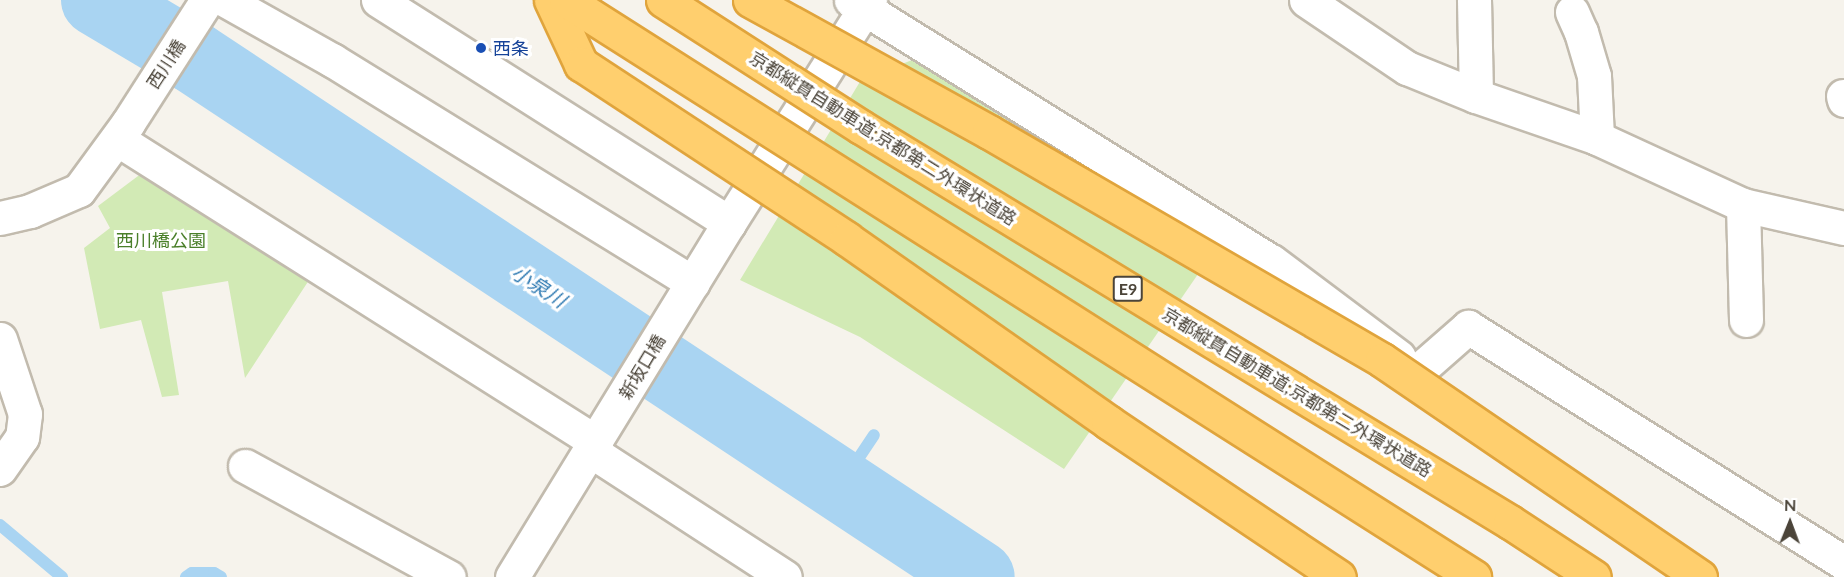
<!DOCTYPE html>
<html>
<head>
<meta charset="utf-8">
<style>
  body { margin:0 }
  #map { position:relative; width:1844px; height:577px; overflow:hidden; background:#f6f3ec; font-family:Lato,"Noto Sans JP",sans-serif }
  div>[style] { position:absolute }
  .green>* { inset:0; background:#d2eab5 }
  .stream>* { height:12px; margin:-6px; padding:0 6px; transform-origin:6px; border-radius:6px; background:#a9d4f2 }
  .river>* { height:72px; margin:-36px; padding:0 36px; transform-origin:36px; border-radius:36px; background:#a9d4f2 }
  .roads { filter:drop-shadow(2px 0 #c2bbae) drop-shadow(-2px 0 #c2bbae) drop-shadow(0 2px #c2bbae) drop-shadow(0 -2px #c2bbae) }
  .minor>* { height:33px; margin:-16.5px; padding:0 16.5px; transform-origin:16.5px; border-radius:16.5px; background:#fff }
  .bridges { filter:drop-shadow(2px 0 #e0a43c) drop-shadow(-2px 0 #e0a43c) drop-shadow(0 2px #e0a43c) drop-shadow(0 -2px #e0a43c) }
  .highway-bridge>* { height:33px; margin:-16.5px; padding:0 16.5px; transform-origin:16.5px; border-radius:16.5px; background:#ffcf6e }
  .dots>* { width:16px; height:16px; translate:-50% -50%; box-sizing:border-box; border:3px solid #fff; border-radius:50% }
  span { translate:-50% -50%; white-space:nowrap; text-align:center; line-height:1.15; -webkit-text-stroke:6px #fff; paint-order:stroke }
  .shield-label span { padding:2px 4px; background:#fff; border:2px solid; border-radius:4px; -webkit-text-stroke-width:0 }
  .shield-label { font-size:16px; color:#4b4439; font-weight:700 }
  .transit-label { font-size:18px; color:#164399 }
  .left { translate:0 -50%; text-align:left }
  .street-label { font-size:18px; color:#4b4439 }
  .park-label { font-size:18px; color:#4a7f2a }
  .water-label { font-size:20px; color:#2e7ab2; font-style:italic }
  .north { position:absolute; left:1760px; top:493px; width:60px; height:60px; -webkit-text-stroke:4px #fff; paint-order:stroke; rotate:1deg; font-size:16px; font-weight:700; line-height:24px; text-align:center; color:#4b4439 }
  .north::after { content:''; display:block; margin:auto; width:21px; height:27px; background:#4b4439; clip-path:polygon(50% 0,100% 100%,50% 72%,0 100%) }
</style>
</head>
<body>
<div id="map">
  <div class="green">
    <i style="clip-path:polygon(930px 53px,1207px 261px,1064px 469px,860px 337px,740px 280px,861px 80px)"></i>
    <i style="clip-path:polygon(146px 170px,313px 274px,245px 378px,228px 281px,162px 292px,179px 395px,162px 397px,141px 320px,100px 329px,84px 248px,110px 228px,98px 206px)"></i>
  </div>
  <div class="stream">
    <i style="left:840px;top:486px;width:61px;rotate:-56.3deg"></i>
    <i style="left:0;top:525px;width:81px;rotate:40deg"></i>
    <i style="left:186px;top:577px;width:7px;rotate:-34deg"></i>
    <i style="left:192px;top:573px;width:22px"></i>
    <i style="left:214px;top:573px;width:8px;rotate:30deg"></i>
  </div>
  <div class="river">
    <i style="left:97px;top:0;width:112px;rotate:30.7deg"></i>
    <i style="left:193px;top:57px;width:942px;rotate:33.49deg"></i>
  </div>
  <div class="roads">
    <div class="minor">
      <i style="left:225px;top:0;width:123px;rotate:29.3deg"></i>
      <i style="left:332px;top:60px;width:424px;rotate:31.7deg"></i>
      <i style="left:378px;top:0;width:416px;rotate:32.4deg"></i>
      <i style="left:851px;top:0;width:494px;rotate:31.9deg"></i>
      <i style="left:1271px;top:261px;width:160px;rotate:36.9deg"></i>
      <i style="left:1306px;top:0;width:122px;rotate:34deg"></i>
      <i style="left:1407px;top:68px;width:74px;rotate:22.1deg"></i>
      <i style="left:1476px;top:96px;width:128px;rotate:19.1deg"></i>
      <i style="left:1597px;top:138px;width:161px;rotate:24.7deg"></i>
      <i style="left:1743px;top:205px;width:104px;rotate:12.8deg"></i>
      <i style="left:1474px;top:0;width:96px;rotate:88.8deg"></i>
      <i style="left:1572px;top:12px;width:22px;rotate:66deg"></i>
      <i style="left:1581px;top:32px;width:46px;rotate:73.5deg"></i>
      <i style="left:1594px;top:76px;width:62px;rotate:87.2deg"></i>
      <i style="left:1843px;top:96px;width:4px;rotate:76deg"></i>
      <i style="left:117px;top:139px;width:567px;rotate:32.32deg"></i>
      <i style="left:1743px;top:205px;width:115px;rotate:88.5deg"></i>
      <i style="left:0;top:218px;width:31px;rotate:-13deg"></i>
      <i style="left:30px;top:211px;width:53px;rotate:-23.2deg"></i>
      <i style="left:79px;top:190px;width:83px;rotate:-53.8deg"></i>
      <i style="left:128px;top:123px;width:146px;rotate:-57.3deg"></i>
      <i style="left:0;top:339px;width:79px;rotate:71.6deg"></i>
      <i style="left:25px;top:414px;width:23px;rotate:97deg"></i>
      <i style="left:22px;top:437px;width:39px;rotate:125deg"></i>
      <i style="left:1418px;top:371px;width:67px;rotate:-41.3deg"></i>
      <i style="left:1468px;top:327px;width:444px;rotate:32.1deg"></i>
      <i style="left:591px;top:451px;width:231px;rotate:33deg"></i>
      <i style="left:245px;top:466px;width:232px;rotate:28.6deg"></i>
      <i style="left:512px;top:577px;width:415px;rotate:-58.5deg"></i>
      <i style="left:729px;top:223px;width:264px;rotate:-57.7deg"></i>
    </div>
  </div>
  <div class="bridges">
    <div class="highway-bridge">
      <i style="left:551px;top:0;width:71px;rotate:64.9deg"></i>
      <i style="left:581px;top:64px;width:318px;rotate:33.3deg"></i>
      <i style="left:847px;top:239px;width:319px;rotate:35deg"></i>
      <i style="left:1108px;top:422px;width:278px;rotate:33.9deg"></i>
      <i style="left:566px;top:0;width:1076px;rotate:32.43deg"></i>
      <i style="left:663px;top:0;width:235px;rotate:32.7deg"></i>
      <i style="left:861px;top:127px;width:760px;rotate:31.33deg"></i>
      <i style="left:1510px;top:522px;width:100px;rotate:33.2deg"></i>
      <i style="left:750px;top:0;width:273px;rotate:28.9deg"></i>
      <i style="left:989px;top:132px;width:454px;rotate:30.1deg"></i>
      <i style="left:1382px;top:360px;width:385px;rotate:34.3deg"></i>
    </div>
  </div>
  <div class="dots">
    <i style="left:481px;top:48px;background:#1a4fb4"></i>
  </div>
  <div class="shield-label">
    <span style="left:1128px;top:289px">E9</span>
  </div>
  <div class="transit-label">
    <span class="left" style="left:493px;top:48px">西条</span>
  </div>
  <div class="street-label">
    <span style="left:166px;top:64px;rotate:-57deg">西川橋</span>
    <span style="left:883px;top:138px;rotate:32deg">京都縦貫自動車道;京都第二外環状道路</span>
    <span style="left:642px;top:367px;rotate:-59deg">新坂口橋</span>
    <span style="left:1297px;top:392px;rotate:31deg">京都縦貫自動車道;京都第二外環状道路</span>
  </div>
  <div class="park-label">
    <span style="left:161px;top:240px">西川橋公園</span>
  </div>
  <div class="water-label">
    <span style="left:539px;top:286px;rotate:33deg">小泉川</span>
  </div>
  <div class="north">N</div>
</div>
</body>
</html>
